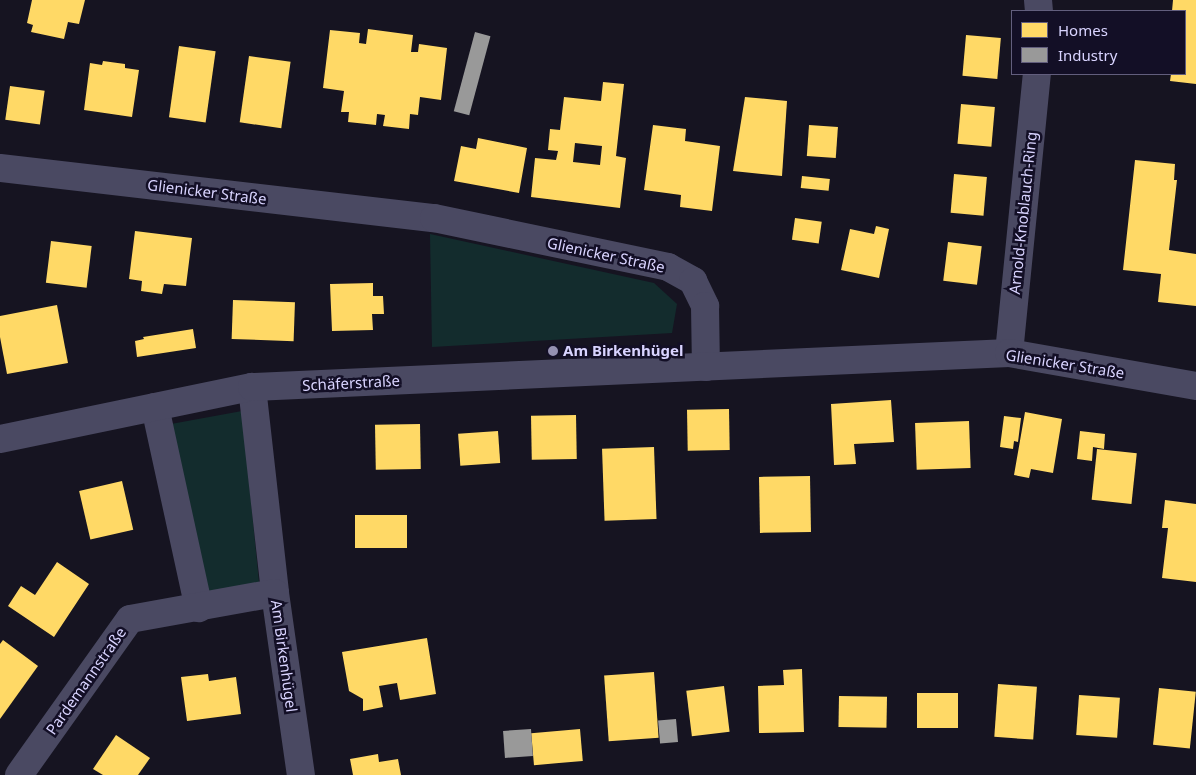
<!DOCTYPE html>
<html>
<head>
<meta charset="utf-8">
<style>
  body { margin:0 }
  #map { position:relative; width:1196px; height:775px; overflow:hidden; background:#161421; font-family:"Noto Sans",sans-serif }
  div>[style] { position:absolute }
  .green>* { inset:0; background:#132c2d }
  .homes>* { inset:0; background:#ffd966; transform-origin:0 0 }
  .industry>* { inset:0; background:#999; transform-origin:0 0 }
  .minor>* { height:28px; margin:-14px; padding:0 14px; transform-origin:14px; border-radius:14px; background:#4a4962 }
  .dots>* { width:14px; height:14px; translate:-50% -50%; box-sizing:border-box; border:2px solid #130f26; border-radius:50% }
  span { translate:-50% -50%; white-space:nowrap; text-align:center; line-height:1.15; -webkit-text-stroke:5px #130f26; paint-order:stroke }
  .street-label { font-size:15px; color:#d9d4ff }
  .poi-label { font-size:15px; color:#d9d4ff; font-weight:700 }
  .left { translate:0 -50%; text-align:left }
  .legend { position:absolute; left:1011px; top:10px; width:175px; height:65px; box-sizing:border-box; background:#130f26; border:1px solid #625e7d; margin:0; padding:6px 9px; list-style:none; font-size:15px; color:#d9d4ff }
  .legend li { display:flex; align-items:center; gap:10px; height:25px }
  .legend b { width:25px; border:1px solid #625e7d }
</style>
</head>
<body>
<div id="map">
  <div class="green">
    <i style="clip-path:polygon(430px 234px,654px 283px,677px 304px,672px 333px,432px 347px)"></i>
    <i style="clip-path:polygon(242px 411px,259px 582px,208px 594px,171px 424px)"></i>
  </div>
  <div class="homes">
    <i style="clip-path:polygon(32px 0,85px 0,79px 24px,68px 22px,64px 39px,31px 32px,33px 25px,27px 23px)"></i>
    <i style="clip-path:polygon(1173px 0,1196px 0,1196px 84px,1170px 81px,1171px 74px,1185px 74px,1185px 11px,1172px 11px)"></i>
    <i style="clip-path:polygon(368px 29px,413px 35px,411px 52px,418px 52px,419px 44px,447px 48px,441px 100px,420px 97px,418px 115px,410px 114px,409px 129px,383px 126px,385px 115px,377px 114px,376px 125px,348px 122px,349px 112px,341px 112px,344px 91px,323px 88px,330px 30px,360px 33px,359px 43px,366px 44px)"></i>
    <i style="left:966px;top:35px;width:35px;height:41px;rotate:5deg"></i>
    <i style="left:179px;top:46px;width:37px;height:72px;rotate:8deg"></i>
    <i style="left:249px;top:56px;width:42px;height:67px;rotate:8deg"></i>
    <i style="clip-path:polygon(103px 61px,125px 64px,125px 68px,139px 70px,132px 117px,84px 110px,90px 63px,102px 65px)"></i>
    <i style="clip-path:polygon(evenodd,603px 82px,624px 84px,616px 156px,626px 158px,620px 208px,531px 197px,535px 158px,556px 160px,558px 151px,548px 150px,550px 129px,560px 130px,564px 97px,601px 101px,603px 82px,575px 143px,602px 146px,600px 165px,573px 162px,575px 143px)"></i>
    <i style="left:10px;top:86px;width:35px;height:34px;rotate:8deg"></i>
    <i style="clip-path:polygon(745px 97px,787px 101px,782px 176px,733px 171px)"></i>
    <i style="left:961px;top:104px;width:34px;height:40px;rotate:5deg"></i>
    <i style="clip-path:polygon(653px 125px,686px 129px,685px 141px,720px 146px,712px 211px,680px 207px,681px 195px,644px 190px)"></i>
    <i style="left:809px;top:125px;width:29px;height:31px;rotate:4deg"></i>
    <i style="clip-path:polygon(478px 138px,527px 148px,519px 193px,454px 181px,461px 146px,476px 149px)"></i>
    <i style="clip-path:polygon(1135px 160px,1175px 164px,1174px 180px,1177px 180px,1169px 250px,1196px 254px,1196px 306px,1158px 302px,1161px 274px,1123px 270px)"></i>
    <i style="left:954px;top:174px;width:33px;height:39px;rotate:5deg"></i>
    <i style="left:802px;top:176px;width:28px;height:12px;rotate:6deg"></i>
    <i style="left:795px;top:218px;width:27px;height:22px;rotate:8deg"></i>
    <i style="clip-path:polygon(876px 226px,889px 229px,879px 278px,841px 270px,850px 229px,874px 234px)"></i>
    <i style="clip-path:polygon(135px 231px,192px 238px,186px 286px,164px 284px,162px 294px,141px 291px,142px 281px,129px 279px)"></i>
    <i style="left:51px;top:241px;width:41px;height:42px;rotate:7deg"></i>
    <i style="left:948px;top:242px;width:34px;height:39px;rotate:7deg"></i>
    <i style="clip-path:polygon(373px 283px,373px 296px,383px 296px,384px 314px,372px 314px,373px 330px,332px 331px,330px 284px)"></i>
    <i style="left:233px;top:300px;width:62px;height:39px;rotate:2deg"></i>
    <i style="clip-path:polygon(57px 305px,68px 363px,7px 374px,0 337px,0 316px)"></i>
    <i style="clip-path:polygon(193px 329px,196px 348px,137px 357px,135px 341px,144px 339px,143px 337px)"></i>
    <i style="clip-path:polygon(891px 400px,894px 442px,854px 444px,856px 464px,834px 465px,831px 404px)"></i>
    <i style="left:729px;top:409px;width:41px;height:42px;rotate:89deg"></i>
    <i style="clip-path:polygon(1025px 412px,1062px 419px,1053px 473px,1031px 469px,1029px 478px,1014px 475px)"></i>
    <i style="left:576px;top:415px;width:44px;height:45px;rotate:89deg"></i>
    <i style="clip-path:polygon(1004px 416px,1021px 418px,1018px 442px,1014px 441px,1013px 449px,1000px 447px)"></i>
    <i style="left:969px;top:421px;width:47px;height:54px;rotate:88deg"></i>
    <i style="left:420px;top:424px;width:45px;height:45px;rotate:89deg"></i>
    <i style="left:498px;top:431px;width:32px;height:40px;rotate:86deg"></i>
    <i style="clip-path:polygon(1080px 431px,1105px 434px,1104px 449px,1093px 447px,1092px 461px,1077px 459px)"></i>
    <i style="left:654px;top:447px;width:72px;height:52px;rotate:88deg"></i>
    <i style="left:1097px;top:449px;width:40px;height:51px;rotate:6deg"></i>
    <i style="left:810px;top:476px;width:56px;height:51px;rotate:89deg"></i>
    <i style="left:122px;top:481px;width:50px;height:44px;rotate:77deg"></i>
    <i style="clip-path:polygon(1165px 500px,1196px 504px,1196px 582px,1162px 578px,1168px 528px,1162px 528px)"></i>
    <i style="left:407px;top:515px;width:33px;height:52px;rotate:90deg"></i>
    <i style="clip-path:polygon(57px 562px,89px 584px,54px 637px,8px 606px,21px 586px,35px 595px)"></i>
    <i style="clip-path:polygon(427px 638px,436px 694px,400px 700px,397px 683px,379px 686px,383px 707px,363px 711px,363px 699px,349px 691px,342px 652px)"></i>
    <i style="clip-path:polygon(3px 640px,38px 666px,0 719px,0 644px)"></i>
    <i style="clip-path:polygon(802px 669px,804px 732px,759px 733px,758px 686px,784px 685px,783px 670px)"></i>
    <i style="left:654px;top:672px;width:66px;height:50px;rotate:86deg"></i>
    <i style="clip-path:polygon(208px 674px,209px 681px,236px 677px,241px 714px,187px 721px,181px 677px)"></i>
    <i style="left:998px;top:684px;width:39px;height:53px;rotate:4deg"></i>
    <i style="left:724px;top:686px;width:46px;height:38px;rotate:83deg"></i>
    <i style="left:1159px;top:688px;width:37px;height:57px;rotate:6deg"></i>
    <i style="left:917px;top:693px;width:41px;height:35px"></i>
    <i style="left:1079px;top:695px;width:41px;height:40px;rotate:4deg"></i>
    <i style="left:839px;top:696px;width:48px;height:31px;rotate:1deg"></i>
    <i style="left:580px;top:729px;width:32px;height:49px;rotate:85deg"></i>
    <i style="clip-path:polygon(116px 735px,150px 758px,138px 775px,103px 775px,93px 769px)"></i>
    <i style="clip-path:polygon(378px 754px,379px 762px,398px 759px,401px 775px,353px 775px,350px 759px)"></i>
  </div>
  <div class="industry">
    <i style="left:475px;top:32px;width:16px;height:82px;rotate:15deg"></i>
    <i style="left:676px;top:719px;width:23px;height:18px;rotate:85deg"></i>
    <i style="left:531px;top:729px;width:27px;height:28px;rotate:86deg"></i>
  </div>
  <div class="minor">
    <i style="left:1038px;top:0;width:11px;rotate:85deg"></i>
    <i style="left:0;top:168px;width:437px;rotate:6.6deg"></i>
    <i style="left:434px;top:218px;width:239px;rotate:11.8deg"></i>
    <i style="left:668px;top:267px;width:29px;rotate:29deg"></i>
    <i style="left:693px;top:281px;width:28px;rotate:64deg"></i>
    <i style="left:705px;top:306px;width:61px;rotate:89.1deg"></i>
    <i style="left:1009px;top:353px;width:280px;rotate:-84.3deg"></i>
    <i style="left:252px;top:387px;width:207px;rotate:83.6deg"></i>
    <i style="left:275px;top:593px;width:184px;rotate:81.9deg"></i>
    <i style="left:155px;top:407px;width:206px;rotate:77.7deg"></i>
    <i style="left:0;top:439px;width:257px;rotate:-11.7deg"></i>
    <i style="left:252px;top:387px;width:758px;rotate:-2.57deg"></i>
    <i style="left:1009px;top:353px;width:190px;rotate:10deg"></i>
    <i style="left:19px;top:775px;width:191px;rotate:-54.6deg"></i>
    <i style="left:130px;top:619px;width:147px;rotate:-10.2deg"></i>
  </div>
  <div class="dots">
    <i style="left:553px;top:351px;background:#9591b1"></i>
  </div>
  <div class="street-label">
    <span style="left:207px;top:192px;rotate:7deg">Glienicker Straße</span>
    <span style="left:1023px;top:213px;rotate:-84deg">Arnold-Knoblauch-Ring</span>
    <span style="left:606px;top:255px;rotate:12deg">Glienicker Straße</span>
    <span style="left:1065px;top:364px;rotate:9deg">Glienicker Straße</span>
    <span style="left:351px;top:383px;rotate:-3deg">Schäferstraße</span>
    <span style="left:284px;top:656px;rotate:82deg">Am Birkenhügel</span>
    <span style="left:86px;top:681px;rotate:-55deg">Pardemannstraße</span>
  </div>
  <div class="poi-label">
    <span class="left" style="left:563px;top:351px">Am Birkenhügel</span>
  </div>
  <ul class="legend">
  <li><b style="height:14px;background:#ffd966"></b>Homes</li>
  <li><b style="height:14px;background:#999"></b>Industry</li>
  </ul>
</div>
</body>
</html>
